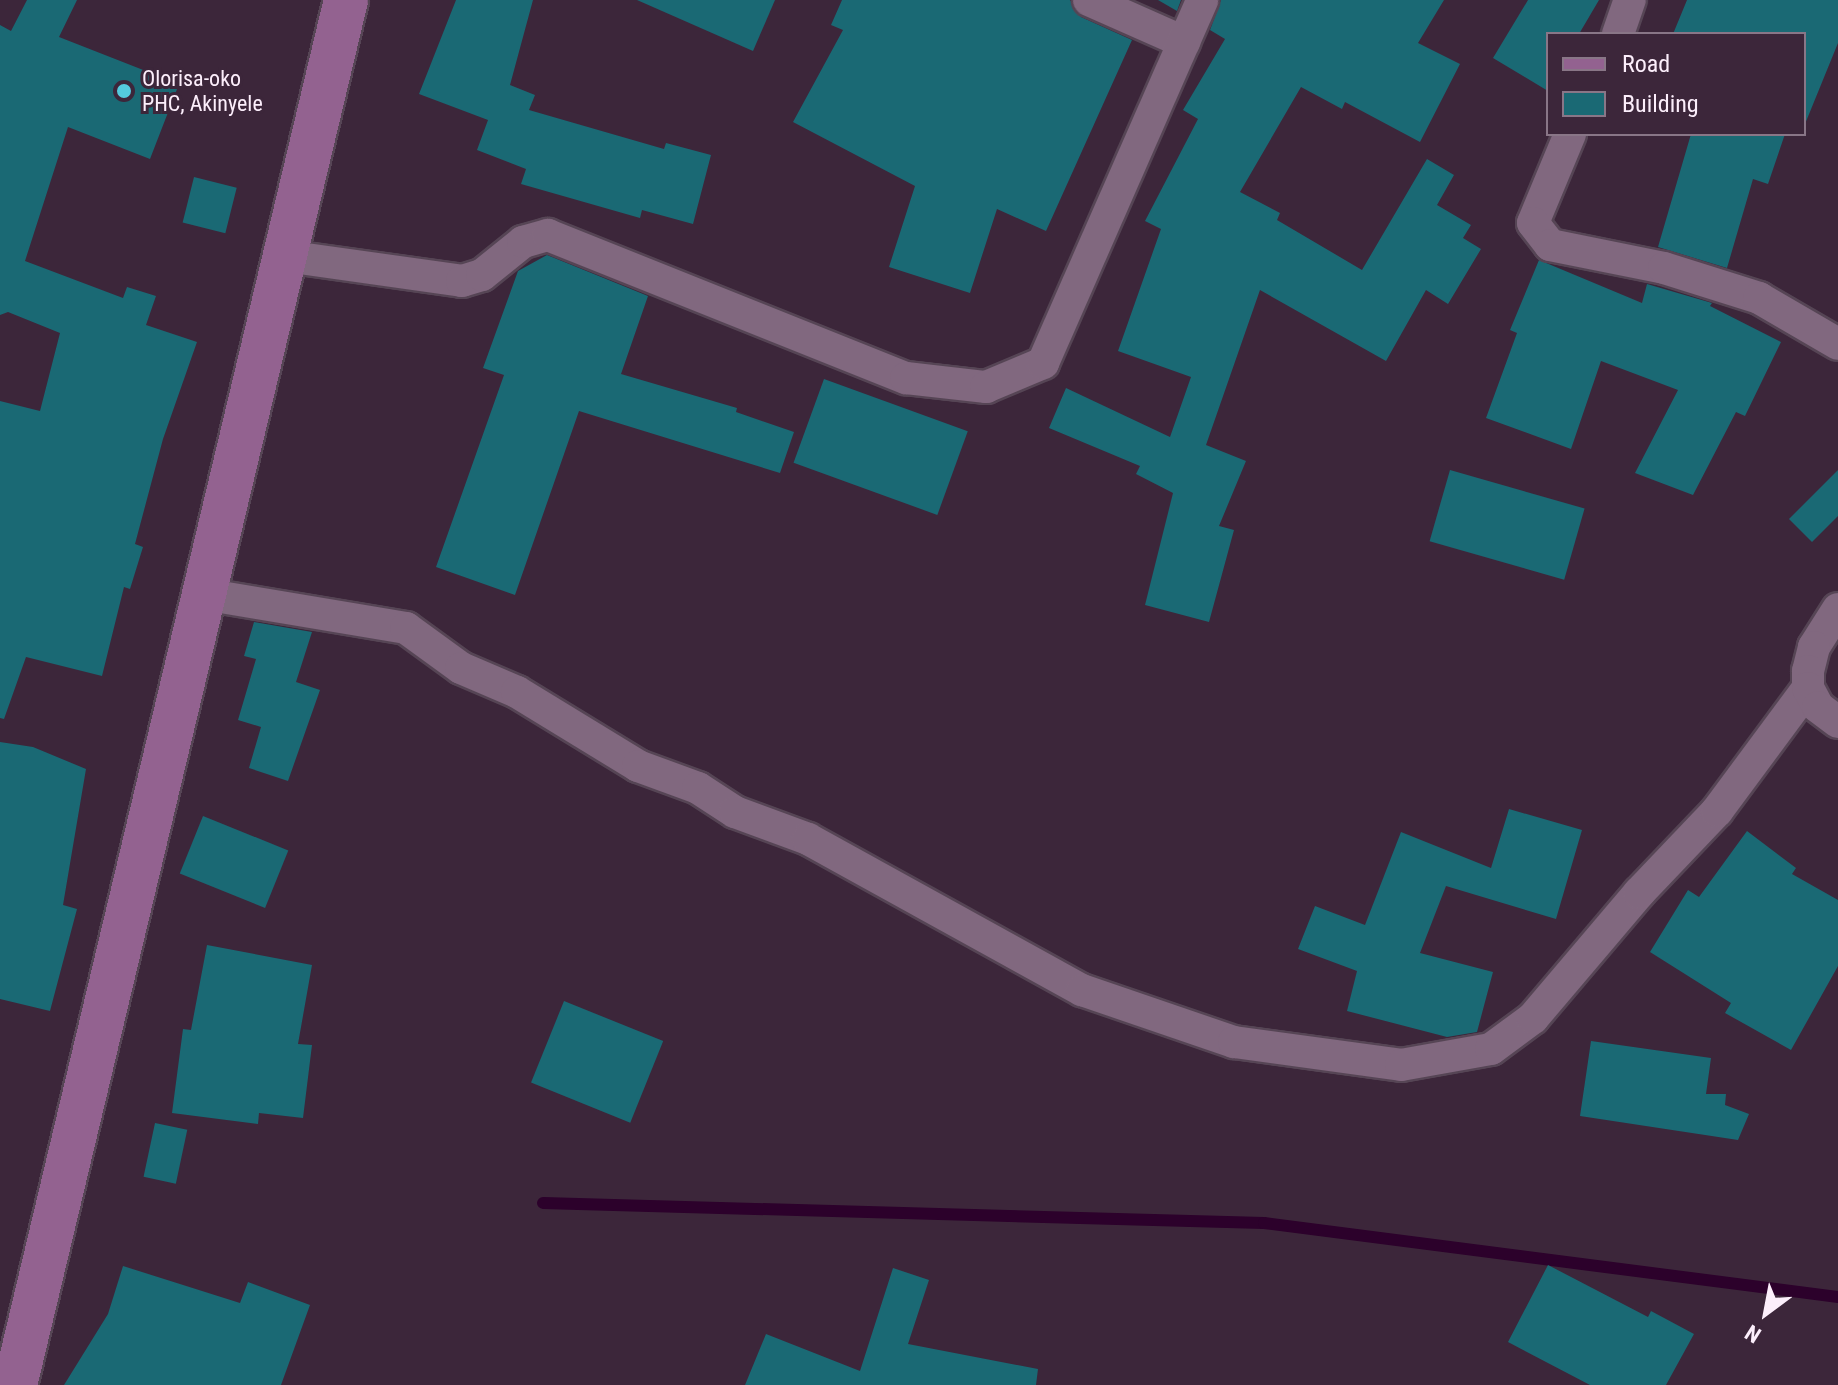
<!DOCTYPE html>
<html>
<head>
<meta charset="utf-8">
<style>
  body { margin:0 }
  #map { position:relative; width:1838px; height:1385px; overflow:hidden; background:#3c263a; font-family:"Roboto Condensed",sans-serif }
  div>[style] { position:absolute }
  .stream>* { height:12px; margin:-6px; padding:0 6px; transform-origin:6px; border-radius:6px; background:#2c012b }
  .building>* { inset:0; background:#1a6974; transform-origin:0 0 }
  .roads { filter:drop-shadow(2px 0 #564555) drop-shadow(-2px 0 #564555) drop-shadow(0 2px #564555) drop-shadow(0 -2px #564555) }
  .street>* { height:32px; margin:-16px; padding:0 16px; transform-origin:16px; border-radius:16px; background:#81687f }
  .secondary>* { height:44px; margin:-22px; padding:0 22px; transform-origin:22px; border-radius:22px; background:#936290 }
  .dots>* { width:22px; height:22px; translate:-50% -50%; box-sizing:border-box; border:4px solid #3c263a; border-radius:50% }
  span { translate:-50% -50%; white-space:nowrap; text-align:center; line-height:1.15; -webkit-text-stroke:6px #3c263a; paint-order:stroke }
  .poi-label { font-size:22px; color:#fceefb }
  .left { translate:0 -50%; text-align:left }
  .legend { position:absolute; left:1546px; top:32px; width:260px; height:104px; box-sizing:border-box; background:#3c263a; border:2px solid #897687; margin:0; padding:10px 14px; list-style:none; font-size:24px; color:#fceefb }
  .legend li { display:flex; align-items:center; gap:16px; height:40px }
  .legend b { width:40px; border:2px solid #897687 }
  .north { position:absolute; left:1726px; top:1273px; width:80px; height:80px; -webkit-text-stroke:6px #3c263a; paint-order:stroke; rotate:212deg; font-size:22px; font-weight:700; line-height:32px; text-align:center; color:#fceefb }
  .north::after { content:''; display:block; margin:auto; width:28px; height:36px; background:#fceefb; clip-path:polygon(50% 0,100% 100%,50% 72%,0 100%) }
</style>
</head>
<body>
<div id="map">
  <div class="stream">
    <i style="left:543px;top:1203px;width:721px;rotate:1.59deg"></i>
    <i style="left:1264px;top:1223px;width:579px;rotate:7.35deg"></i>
  </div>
  <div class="building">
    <i style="clip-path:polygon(27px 0,77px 0,59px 37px,179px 84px,150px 159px,68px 127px,25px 261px,123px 298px,127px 287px,156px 296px,146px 325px,197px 342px,163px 439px,135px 544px,143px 547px,130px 589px,124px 587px,102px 676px,26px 657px,4px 719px,0 718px,0 401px,40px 411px,60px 333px,8px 312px,0 315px,0 25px,11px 31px)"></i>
    <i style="clip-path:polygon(456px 0,533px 0,510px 85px,535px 95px,529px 110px,664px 149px,666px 143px,711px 155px,693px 224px,642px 210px,640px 218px,521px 184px,526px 169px,477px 150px,488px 120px,419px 94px)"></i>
    <i style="clip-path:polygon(637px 0,775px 0,753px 51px)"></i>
    <i style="clip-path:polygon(842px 0,1070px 0,1081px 17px,1132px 40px,1046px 231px,997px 209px,970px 293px,889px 267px,915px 186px,793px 122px,843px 30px,831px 25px)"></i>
    <i style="clip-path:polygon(1158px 0,1181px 0,1177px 11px)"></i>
    <i style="clip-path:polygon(1221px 0,1444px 0,1418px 43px,1460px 64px,1420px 142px,1345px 102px,1342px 109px,1301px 87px,1240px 192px,1280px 213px,1277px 220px,1362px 270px,1427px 159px,1454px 175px,1437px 205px,1471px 225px,1463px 238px,1481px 249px,1448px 304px,1426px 290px,1386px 361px,1260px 290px,1206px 445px,1246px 461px,1219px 526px,1234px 530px,1209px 622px,1145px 605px,1173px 493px,1136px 474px,1140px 466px,1049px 428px,1066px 388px,1170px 437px,1191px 377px,1118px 351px,1161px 229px,1145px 221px,1198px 119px,1183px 110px,1225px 39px,1210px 30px)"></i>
    <i style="clip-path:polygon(1528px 0,1599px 0,1579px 34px,1548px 34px,1548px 91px,1493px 58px)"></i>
    <i style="clip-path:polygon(1687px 0,1838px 0,1838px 43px,1805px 124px,1804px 34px,1673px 34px)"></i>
    <i style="clip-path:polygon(1691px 134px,1785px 134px,1768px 184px,1753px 179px,1727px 268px,1658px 247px)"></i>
    <i style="left:194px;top:177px;width:44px;height:47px;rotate:14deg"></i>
    <i style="clip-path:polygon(547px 255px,648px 296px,621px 374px,737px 408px,736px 412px,794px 432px,780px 473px,579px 411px,515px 595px,436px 567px,504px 375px,483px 368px,518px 271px)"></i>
    <i style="clip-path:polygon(1539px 260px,1642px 303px,1647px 284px,1712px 303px,1710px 306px,1781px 342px,1745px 416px,1736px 412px,1693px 495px,1635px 473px,1678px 390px,1601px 361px,1571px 449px,1486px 418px,1517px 333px,1510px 330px)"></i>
    <i style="left:824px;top:379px;width:153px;height:89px;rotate:20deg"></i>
    <i style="left:1450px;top:470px;width:140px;height:74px;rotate:16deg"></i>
    <i style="clip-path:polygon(1838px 470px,1838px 516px,1812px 542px,1789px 519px)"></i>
    <i style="clip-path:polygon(254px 622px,312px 632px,296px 682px,320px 690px,288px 781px,249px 768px,261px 727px,238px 720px,256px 659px,244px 656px)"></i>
    <i style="clip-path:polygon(0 742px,33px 747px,86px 769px,63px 905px,77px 909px,50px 1011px,0 999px)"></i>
    <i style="clip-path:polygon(1509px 809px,1582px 830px,1556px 919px,1446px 886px,1420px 953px,1493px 972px,1477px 1032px,1447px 1037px,1347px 1011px,1357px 971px,1298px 949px,1315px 906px,1365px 925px,1401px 832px,1491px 868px)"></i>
    <i style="left:203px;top:816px;width:92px;height:62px;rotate:22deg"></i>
    <i style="clip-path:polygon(1747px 831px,1796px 868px,1792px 874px,1838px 900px,1838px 966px,1791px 1050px,1725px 1013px,1731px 1003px,1650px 952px,1688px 890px,1699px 897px)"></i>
    <i style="clip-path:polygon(207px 945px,312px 965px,298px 1044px,312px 1045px,303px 1118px,259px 1113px,258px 1124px,172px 1113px,183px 1029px,191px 1030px)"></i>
    <i style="left:564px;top:1001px;width:107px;height:88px;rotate:22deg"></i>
    <i style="clip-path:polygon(1591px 1041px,1711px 1058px,1706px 1094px,1726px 1094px,1725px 1105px,1749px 1114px,1738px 1140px,1580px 1116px)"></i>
    <i style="left:155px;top:1123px;width:33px;height:55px;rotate:12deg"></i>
    <i style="clip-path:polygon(1548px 1265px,1648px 1317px,1651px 1311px,1694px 1334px,1666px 1385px,1590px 1385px,1508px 1342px)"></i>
    <i style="clip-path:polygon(123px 1266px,240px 1303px,248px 1282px,310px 1305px,281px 1385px,64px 1385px,108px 1314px)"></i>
    <i style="clip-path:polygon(893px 1268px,929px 1280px,908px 1344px,1038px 1369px,1036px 1385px,745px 1385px,766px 1334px,860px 1371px)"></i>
  </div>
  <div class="roads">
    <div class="street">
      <i style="left:1089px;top:0;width:104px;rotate:23.9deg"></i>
      <i style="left:1618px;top:34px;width:36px;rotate:-71deg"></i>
      <i style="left:1570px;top:134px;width:96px;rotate:112.6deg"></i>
      <i style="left:1533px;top:223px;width:28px;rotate:52deg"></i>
      <i style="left:1550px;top:245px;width:116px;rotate:11.4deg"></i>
      <i style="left:1664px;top:268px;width:100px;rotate:17.5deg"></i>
      <i style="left:1759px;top:298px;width:91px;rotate:30.2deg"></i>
      <i style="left:285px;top:256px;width:179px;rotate:8deg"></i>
      <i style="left:462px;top:281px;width:21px;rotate:-17deg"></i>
      <i style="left:482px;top:275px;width:53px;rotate:-38.8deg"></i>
      <i style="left:523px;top:242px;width:26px;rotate:-16deg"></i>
      <i style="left:548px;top:235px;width:386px;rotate:21.8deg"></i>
      <i style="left:906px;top:378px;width:81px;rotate:6.4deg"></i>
      <i style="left:986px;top:387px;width:62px;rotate:-22.8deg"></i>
      <i style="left:1043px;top:363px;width:396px;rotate:-66.3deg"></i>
      <i style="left:203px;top:594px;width:206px;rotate:9.5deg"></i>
      <i style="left:406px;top:628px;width:68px;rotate:36deg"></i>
      <i style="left:461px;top:668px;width:61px;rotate:23.2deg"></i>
      <i style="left:517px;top:692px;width:142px;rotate:31.4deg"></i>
      <i style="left:638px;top:766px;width:64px;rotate:20.1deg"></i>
      <i style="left:698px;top:788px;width:44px;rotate:33deg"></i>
      <i style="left:735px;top:812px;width:78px;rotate:20.3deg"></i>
      <i style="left:808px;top:839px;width:313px;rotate:28.9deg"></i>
      <i style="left:1082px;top:990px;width:161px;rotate:18.9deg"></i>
      <i style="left:1234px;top:1042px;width:169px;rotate:7.8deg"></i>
      <i style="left:1401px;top:1065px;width:91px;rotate:-10.1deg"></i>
      <i style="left:1491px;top:1049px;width:52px;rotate:-36.4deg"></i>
      <i style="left:1533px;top:1018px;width:164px;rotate:-49.7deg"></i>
      <i style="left:1639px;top:893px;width:113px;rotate:-46.4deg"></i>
      <i style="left:1717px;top:811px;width:153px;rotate:-53.5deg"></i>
      <i style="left:1838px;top:609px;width:45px;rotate:122.3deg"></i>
      <i style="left:1814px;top:647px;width:25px;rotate:104deg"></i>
      <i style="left:1808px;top:671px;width:17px;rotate:90deg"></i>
      <i style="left:1808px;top:688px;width:21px;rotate:62deg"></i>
      <i style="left:1818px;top:707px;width:25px;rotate:37deg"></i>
    </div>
    <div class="secondary">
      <i style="left:15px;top:1385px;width:1424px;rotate:-76.56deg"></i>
    </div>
  </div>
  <div class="dots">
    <i style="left:124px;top:91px;background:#54cadd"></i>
  </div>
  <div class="poi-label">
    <span class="left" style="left:142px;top:91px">Olorisa-oko<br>PHC, Akinyele</span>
  </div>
  <ul class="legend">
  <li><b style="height:10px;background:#936290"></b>Road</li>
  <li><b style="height:22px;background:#1a6974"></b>Building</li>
  </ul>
  <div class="north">N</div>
</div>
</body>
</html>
